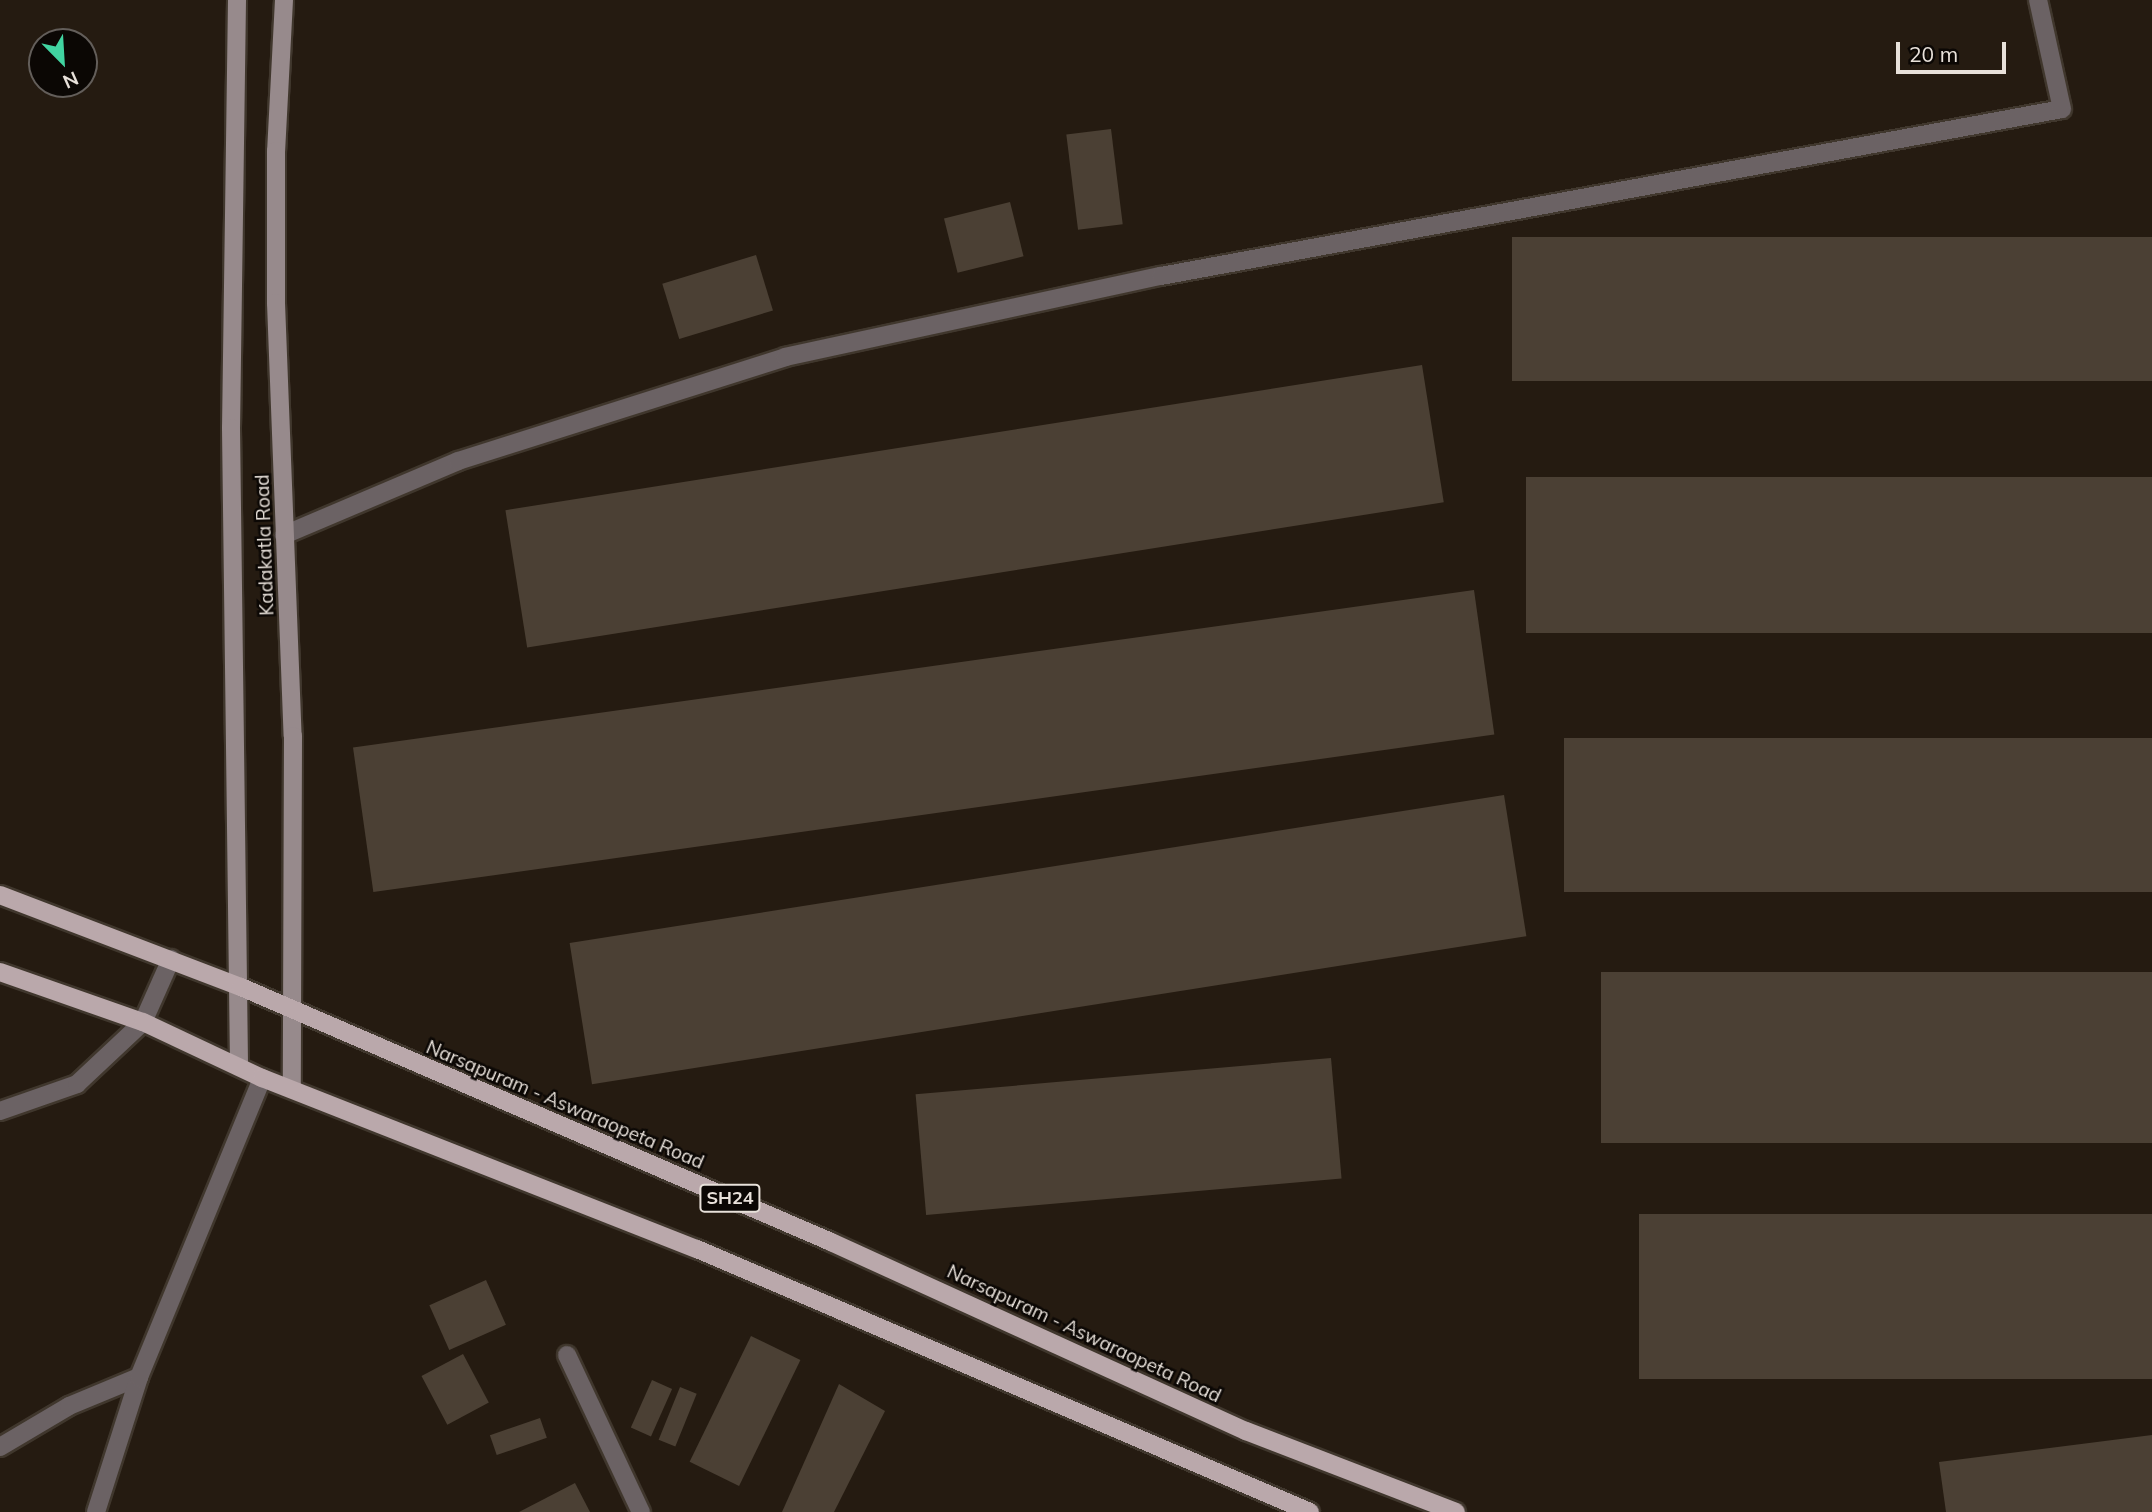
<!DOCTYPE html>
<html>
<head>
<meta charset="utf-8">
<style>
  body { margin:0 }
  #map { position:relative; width:2152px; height:1512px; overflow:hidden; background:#251b11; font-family:Mulish,sans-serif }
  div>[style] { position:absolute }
  .building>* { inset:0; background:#4b4034; transform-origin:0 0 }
  .roads { filter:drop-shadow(2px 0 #40372d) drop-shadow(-2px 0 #40372d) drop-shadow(0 2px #40372d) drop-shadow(0 -2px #40372d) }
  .street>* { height:18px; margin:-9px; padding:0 9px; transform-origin:9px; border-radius:9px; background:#6b6264 }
  .secondary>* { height:18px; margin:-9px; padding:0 9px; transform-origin:9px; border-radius:9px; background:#978a8c }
  .primary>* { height:18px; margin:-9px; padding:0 9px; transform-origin:9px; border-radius:9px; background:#baa8ab }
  span { translate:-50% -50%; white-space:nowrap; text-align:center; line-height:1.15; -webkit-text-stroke:5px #0b0704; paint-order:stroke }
  .shield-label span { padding:2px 5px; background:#0b0704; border:2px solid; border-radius:5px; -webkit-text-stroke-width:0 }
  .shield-label { font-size:18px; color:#e8e1da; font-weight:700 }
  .street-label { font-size:19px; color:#e8e1da }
  .north { position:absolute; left:28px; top:28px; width:70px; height:70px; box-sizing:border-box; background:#0b0704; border:2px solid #635e5a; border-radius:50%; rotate:156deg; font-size:19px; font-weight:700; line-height:28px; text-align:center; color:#e8e1da }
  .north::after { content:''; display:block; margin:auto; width:24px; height:32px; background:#41d4a1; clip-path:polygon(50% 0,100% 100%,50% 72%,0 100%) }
  .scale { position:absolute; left:1896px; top:42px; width:110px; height:32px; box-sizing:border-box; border:4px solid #e8e1da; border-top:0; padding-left:9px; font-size:21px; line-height:24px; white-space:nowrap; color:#e8e1da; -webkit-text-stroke:5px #0b0704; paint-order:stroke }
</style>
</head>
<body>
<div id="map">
  <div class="building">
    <i style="left:1111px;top:129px;width:96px;height:45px;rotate:83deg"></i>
    <i style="left:1010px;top:202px;width:56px;height:68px;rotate:76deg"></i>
    <i style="left:2152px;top:237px;width:144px;height:640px;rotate:90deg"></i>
    <i style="left:756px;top:255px;width:58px;height:98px;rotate:73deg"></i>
    <i style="left:1422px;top:365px;width:139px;height:928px;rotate:81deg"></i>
    <i style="left:2152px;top:477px;width:156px;height:626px;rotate:90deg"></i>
    <i style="left:1474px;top:590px;width:146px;height:1132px;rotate:82deg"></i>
    <i style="left:2152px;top:738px;width:154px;height:588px;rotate:90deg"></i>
    <i style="left:1504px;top:795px;width:143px;height:946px;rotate:81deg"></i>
    <i style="left:2152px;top:972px;width:171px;height:551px;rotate:90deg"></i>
    <i style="left:1331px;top:1058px;width:121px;height:417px;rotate:85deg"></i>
    <i style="left:2152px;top:1214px;width:165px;height:513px;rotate:90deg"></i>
    <i style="left:486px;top:1280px;width:49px;height:62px;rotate:66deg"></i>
    <i style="left:751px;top:1336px;width:55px;height:140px;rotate:26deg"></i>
    <i style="left:463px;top:1354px;width:55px;height:47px;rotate:62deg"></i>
    <i style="left:652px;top:1380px;width:22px;height:52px;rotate:24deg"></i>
    <i style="clip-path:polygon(839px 1384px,885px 1411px,834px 1512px,782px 1512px)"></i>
    <i style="left:680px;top:1387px;width:18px;height:57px;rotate:22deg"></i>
    <i style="left:540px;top:1418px;width:21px;height:53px;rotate:71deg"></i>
    <i style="clip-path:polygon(2152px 1435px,2152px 1512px,1946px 1512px,1939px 1462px)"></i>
    <i style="clip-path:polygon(575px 1483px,590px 1512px,519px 1512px)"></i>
  </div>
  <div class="roads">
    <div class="street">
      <i style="left:284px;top:535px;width:189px;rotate:-23deg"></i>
      <i style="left:458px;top:461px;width:343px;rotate:-17.6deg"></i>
      <i style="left:785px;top:357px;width:385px;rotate:-12.2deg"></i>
      <i style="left:1161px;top:276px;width:916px;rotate:-10.5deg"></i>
      <i style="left:2062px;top:109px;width:112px;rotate:-102.4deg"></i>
      <i style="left:0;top:1111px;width:82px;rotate:-19.3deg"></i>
      <i style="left:77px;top:1084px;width:91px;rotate:-43.2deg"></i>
      <i style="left:143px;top:1022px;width:69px;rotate:-66deg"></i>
      <i style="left:567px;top:1355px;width:174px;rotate:64.8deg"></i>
      <i style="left:0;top:1447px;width:80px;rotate:-30.7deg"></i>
      <i style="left:69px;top:1406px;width:76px;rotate:-22.5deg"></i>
      <i style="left:96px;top:1512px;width:142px;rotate:-72.3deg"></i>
      <i style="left:139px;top:1377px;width:323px;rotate:-67.6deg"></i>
    </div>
    <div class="secondary">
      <i style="left:237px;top:0;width:428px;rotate:90.8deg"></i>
      <i style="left:231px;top:428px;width:638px;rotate:89.28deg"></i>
      <i style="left:284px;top:0;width:151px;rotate:93deg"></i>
      <i style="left:276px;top:151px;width:152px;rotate:90deg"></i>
      <i style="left:276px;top:303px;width:433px;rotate:87.8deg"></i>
      <i style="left:293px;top:736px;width:353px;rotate:90.2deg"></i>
    </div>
    <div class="primary">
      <i style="left:0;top:895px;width:258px;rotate:20.9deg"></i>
      <i style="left:241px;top:987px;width:643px;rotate:23.37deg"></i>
      <i style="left:831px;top:1242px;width:456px;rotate:24.5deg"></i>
      <i style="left:1246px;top:1431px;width:225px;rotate:21.1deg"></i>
      <i style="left:0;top:972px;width:151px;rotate:19.3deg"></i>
      <i style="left:143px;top:1022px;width:132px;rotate:25.2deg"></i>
      <i style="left:262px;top:1078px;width:467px;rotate:21.5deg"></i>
      <i style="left:697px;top:1249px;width:667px;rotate:23.22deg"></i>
    </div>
  </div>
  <div class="shield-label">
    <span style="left:730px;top:1198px">SH24</span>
  </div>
  <div class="street-label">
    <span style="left:265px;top:545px;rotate:-92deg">Kadakatla Road</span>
    <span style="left:565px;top:1105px;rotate:23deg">Narsapuram - Aswaraopeta Road</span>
    <span style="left:1084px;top:1334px;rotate:25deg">Narsapuram - Aswaraopeta Road</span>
  </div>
  <div class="north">N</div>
  <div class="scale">20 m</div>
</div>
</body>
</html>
